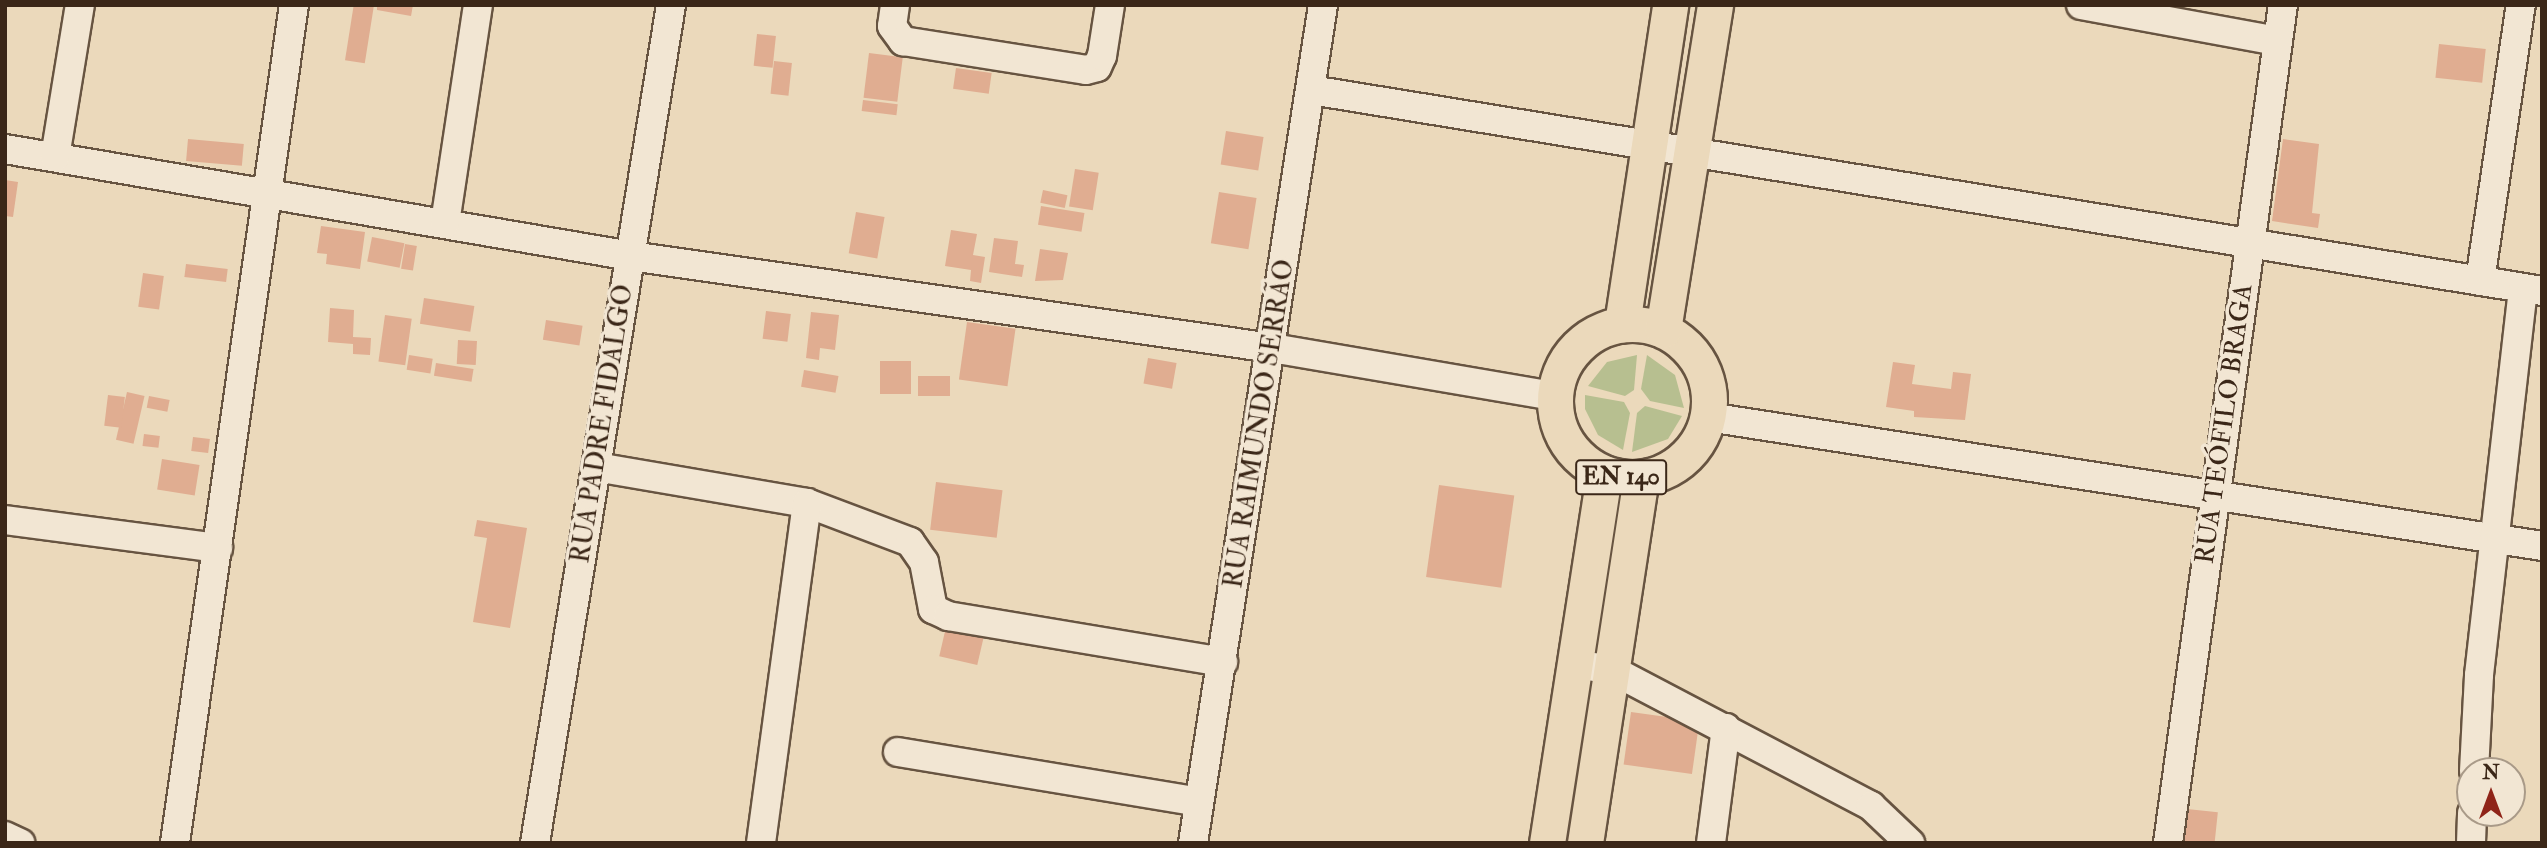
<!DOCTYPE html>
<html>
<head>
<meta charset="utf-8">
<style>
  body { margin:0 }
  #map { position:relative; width:2547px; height:848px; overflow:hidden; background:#ebd9bb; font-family:"IM FELL Double Pica",serif }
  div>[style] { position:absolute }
  .green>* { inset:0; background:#b7bf90 }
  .building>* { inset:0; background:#e0ad91; transform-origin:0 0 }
  .roads { filter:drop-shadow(2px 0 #675441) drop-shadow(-2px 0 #675441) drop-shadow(0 2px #675441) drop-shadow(0 -2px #675441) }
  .minor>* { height:28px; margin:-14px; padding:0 14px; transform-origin:14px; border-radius:14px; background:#f2e6d3 }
  .major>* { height:35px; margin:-17.5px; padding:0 17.5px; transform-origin:17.5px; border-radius:17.5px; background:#ebd9bb }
  .major>.ring { margin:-17.5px; padding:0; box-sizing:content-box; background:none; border:35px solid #ebd9bb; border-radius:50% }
  span { translate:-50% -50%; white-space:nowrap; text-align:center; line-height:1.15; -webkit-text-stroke:7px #f2e6d3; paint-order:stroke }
  .shield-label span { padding:2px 5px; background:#f2e6d3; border:2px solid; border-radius:5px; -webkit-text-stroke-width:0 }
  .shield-label { font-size:24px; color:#3b2718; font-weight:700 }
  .street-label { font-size:26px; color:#3b2718 }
  .frame { position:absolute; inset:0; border:7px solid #3b2718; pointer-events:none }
  .north { position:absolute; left:2456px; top:757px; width:70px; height:70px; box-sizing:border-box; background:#f2e6d3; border:2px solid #a99a88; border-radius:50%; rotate:0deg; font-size:19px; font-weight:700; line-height:28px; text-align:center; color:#3b2718 }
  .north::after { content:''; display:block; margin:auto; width:24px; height:32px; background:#8f2418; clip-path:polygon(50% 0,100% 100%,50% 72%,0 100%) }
</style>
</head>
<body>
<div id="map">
  <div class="green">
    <i style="clip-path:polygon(1637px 355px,1634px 390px,1625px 396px,1588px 386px,1607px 362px)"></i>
    <i style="clip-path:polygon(1647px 355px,1675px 375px,1684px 408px,1650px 401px,1641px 389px)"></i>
    <i style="clip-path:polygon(1585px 395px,1624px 402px,1630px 413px,1623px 450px,1598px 435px,1585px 409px)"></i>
    <i style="clip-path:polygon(1645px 406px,1682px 416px,1668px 439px,1632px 452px,1637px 413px)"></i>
  </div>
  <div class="building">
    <i style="left:374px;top:5px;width:59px;height:20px;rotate:99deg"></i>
    <i style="clip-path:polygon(377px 5px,413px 5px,411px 16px,377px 10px)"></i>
    <i style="left:757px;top:34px;width:19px;height:32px;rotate:6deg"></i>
    <i style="left:2439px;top:44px;width:47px;height:34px;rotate:6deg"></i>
    <i style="left:869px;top:53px;width:34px;height:45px;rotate:7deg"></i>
    <i style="left:774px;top:61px;width:18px;height:33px;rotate:6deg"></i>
    <i style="left:956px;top:68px;width:36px;height:21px;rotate:8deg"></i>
    <i style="left:863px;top:100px;width:35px;height:11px;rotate:7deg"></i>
    <i style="left:1226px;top:131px;width:38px;height:34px;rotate:9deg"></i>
    <i style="left:188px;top:139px;width:56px;height:22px;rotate:5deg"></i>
    <i style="clip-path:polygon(2283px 139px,2319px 144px,2312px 213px,2320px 214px,2318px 228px,2272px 221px)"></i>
    <i style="left:1075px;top:169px;width:24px;height:38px;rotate:9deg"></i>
    <i style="clip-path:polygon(5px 180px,18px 182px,13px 217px,5px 216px)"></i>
    <i style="left:1043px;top:190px;width:25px;height:13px;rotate:12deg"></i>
    <i style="left:1219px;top:192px;width:38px;height:52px;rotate:9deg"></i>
    <i style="left:1041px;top:206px;width:44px;height:19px;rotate:9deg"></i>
    <i style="left:856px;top:212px;width:29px;height:42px;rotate:10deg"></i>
    <i style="clip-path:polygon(321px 226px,365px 232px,360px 269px,326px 264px,327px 254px,317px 253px)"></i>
    <i style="clip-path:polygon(951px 230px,977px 234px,973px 255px,985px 257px,981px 283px,970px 281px,971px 270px,945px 266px)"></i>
    <i style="left:372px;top:237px;width:33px;height:25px;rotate:11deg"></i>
    <i style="clip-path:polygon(994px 238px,1018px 241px,1015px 264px,1024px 265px,1022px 277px,989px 272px)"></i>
    <i style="left:405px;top:244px;width:12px;height:25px;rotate:9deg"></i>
    <i style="clip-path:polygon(1040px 249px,1068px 253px,1063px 280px,1035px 281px)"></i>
    <i style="left:186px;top:264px;width:42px;height:13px;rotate:7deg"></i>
    <i style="left:143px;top:273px;width:21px;height:34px;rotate:8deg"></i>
    <i style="left:424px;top:298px;width:51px;height:26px;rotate:9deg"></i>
    <i style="clip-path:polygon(330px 308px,354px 310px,353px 337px,371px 338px,370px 355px,353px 354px,353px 344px,328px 342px)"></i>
    <i style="left:766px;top:311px;width:25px;height:28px;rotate:7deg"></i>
    <i style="clip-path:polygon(811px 312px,839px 315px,835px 350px,820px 348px,819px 360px,806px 358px)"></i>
    <i style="left:385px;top:315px;width:27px;height:47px;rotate:8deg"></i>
    <i style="left:546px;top:320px;width:37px;height:20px;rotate:9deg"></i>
    <i style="left:967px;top:322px;width:49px;height:58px;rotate:8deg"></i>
    <i style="left:458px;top:340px;width:19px;height:24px;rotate:3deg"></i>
    <i style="left:409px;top:355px;width:24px;height:15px;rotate:9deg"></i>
    <i style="left:1148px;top:358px;width:29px;height:26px;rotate:10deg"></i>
    <i style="left:880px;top:361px;width:31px;height:33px"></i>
    <i style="clip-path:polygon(1893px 362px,1915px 365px,1912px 384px,1951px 389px,1953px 372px,1971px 374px,1965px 420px,1914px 417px,1914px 411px,1886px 407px)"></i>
    <i style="left:436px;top:363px;width:38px;height:13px;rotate:9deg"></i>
    <i style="left:804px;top:370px;width:35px;height:17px;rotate:10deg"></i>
    <i style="left:918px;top:376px;width:32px;height:20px"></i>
    <i style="left:127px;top:392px;width:18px;height:49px;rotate:13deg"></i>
    <i style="left:108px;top:395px;width:17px;height:31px;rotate:7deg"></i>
    <i style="left:149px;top:396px;width:21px;height:12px;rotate:11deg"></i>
    <i style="left:144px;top:434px;width:16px;height:12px;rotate:7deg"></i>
    <i style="left:193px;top:437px;width:17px;height:14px;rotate:7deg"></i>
    <i style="left:162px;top:459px;width:38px;height:31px;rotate:9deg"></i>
    <i style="left:936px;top:482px;width:67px;height:48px;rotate:7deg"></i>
    <i style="left:1439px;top:485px;width:76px;height:93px;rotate:8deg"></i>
    <i style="clip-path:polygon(477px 520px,527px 528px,510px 628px,473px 622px,487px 538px,474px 536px)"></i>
    <i style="left:946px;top:627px;width:39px;height:30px;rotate:13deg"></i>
    <i style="left:1631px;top:712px;width:69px;height:53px;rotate:8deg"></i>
    <i style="left:2187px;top:809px;width:31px;height:34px;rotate:6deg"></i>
  </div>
  <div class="roads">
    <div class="minor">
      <i style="left:895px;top:5px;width:21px;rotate:98deg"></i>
      <i style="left:892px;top:26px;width:19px;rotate:54deg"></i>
      <i style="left:903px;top:41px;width:185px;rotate:9deg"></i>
      <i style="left:1086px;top:70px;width:11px;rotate:-15deg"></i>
      <i style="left:1097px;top:67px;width:12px;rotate:-66deg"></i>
      <i style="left:1102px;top:56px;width:52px;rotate:-81.1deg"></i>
      <i style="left:2081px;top:5px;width:200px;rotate:10.4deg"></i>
      <i style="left:1311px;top:90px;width:1247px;rotate:9.27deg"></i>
      <i style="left:5px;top:149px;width:635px;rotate:9.7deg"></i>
      <i style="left:631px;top:256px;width:648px;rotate:8.17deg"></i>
      <i style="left:1272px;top:348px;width:286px;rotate:9.7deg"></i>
      <i style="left:55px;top:157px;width:154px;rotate:-80.7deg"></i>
      <i style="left:445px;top:223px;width:220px;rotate:-81.4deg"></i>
      <i style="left:2480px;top:281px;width:279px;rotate:-81.6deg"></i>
      <i style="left:1708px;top:417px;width:844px;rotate:8.79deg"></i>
      <i style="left:596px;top:467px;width:214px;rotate:9.7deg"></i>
      <i style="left:807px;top:503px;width:110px;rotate:20.7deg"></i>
      <i style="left:910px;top:542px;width:24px;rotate:55deg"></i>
      <i style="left:924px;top:562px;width:48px;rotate:79.2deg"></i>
      <i style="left:933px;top:609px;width:17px;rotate:25deg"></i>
      <i style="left:948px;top:616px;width:279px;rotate:9.5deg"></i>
      <i style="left:5px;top:520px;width:215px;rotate:7.5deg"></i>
      <i style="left:1594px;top:667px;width:18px;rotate:9deg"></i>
      <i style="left:1612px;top:670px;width:293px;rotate:27.7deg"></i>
      <i style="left:1871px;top:806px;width:54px;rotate:43.5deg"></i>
      <i style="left:898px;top:752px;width:305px;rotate:9.4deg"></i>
      <i style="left:2474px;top:771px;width:96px;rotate:-87deg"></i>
      <i style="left:2479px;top:675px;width:389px;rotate:-83.5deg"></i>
      <i style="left:5px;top:836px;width:17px;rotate:25deg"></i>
      <i style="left:175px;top:843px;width:846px;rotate:-81.92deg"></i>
      <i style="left:535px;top:843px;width:849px;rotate:-80.78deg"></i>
      <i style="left:761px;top:843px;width:343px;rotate:-82.3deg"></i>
      <i style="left:1193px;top:843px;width:848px;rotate:-81.18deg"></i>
      <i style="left:1711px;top:843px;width:116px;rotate:-82.6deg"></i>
      <i style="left:2168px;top:843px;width:846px;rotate:-82.19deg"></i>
      <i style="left:2471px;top:843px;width:30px;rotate:-88deg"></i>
    </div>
    <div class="major">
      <i style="left:1622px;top:324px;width:323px;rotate:-81.4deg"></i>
      <i class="ring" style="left:1555px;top:324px;width:119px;height:119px"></i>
      <i style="left:1663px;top:330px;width:329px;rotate:-80.9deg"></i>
      <i style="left:1547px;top:843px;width:374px;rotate:-81.2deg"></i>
      <i style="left:1585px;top:843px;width:369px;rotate:-81.3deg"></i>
    </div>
  </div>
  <div class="shield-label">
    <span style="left:1621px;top:477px">EN 140</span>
  </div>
  <div class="street-label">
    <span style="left:603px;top:424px;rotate:-81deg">RUA PADRE FIDALGO</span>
    <span style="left:1260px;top:424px;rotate:-81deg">RUA RAIMUNDO SERRÃO</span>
    <span style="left:2225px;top:424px;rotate:-82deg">RUA TEÓFILO BRAGA</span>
  </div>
  <div class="frame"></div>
  <div class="north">N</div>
</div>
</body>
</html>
